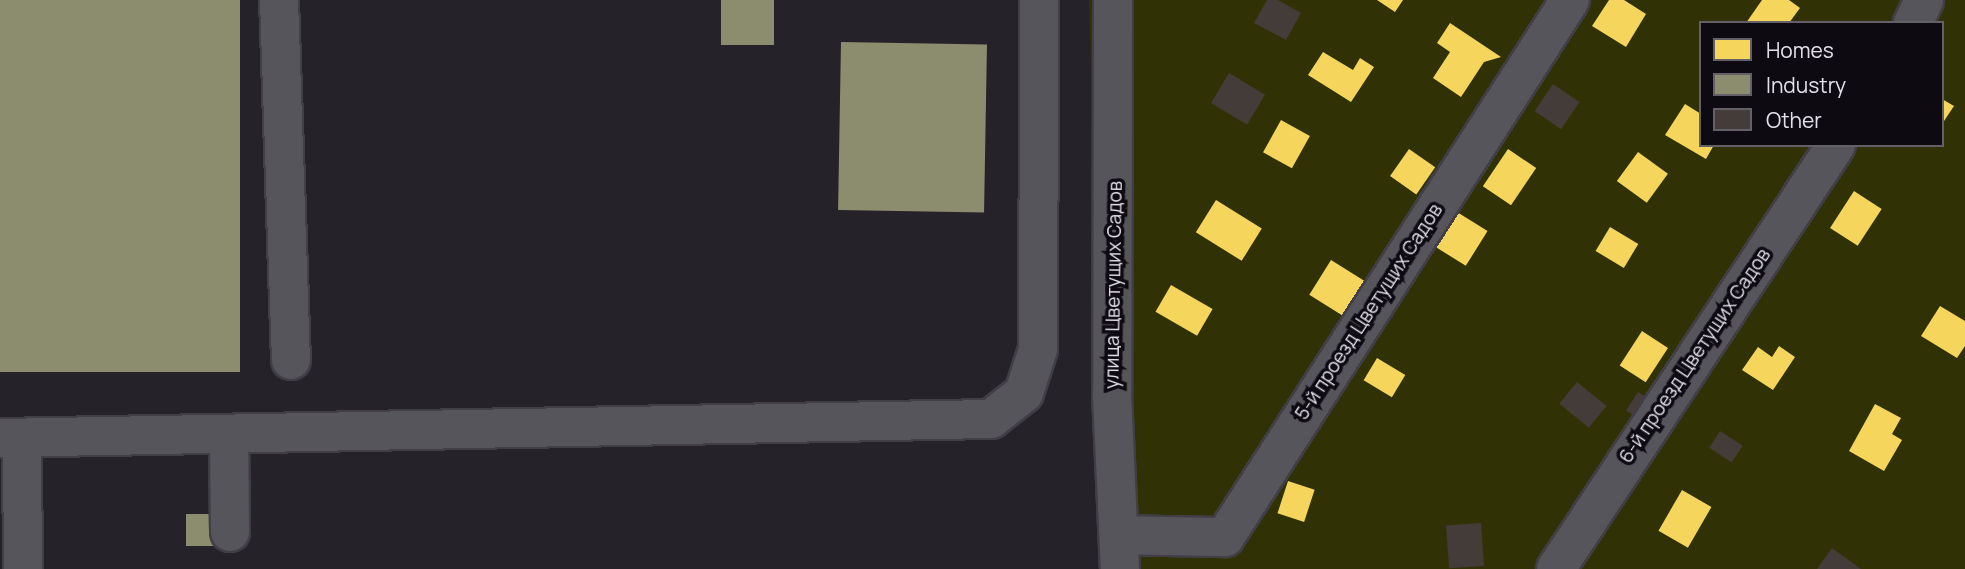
<!DOCTYPE html>
<html>
<head>
<meta charset="utf-8">
<style>
  body { margin:0 }
  #map { position:relative; width:1965px; height:569px; overflow:hidden; background:#26222a; font-family:Manrope,sans-serif }
  div>[style] { position:absolute }
  .green>* { inset:0; background:#303206 }
  .homes>* { inset:0; background:#f6d55c; transform-origin:0 0 }
  .industry>* { inset:0; background:#8c8c6e; transform-origin:0 0 }
  .building>* { inset:0; background:#433c38; transform-origin:0 0 }
  .roads { filter:drop-shadow(2px 0 #413e46) drop-shadow(-2px 0 #413e46) drop-shadow(0 2px #413e46) drop-shadow(0 -2px #413e46) }
  .minor>* { height:38px; margin:-19px; padding:0 19px; transform-origin:19px; border-radius:19px; background:#57555c }
  span { translate:-50% -50%; white-space:nowrap; text-align:center; line-height:1.15; -webkit-text-stroke:7px #0d0a11; paint-order:stroke }
  .street-label { font-size:19px; color:#e3e0ea }
  .legend { position:absolute; left:1699px; top:21px; width:245px; height:126px; box-sizing:border-box; background:#0d0a11; border:2px solid #636068; margin:0; padding:9px 12px; list-style:none; font-size:21px; color:#e3e0ea }
  .legend li { display:flex; align-items:center; gap:14px; height:35px }
  .legend b { width:35px; border:2px solid #636068 }
</style>
</head>
<body>
<div id="map">
  <div class="green">
    <i style="clip-path:polygon(evenodd,1089px 0,1965px 0,1965px 569px,1105px 569px,1089px 0,1701px 23px,1942px 23px,1942px 145px,1701px 145px,1701px 23px)"></i>
  </div>
  <div class="homes">
    <i style="clip-path:polygon(1377px 0,1403px 0,1395px 12px)"></i>
    <i style="clip-path:polygon(1609px 0,1624px 0,1646px 14px,1626px 47px,1592px 26px)"></i>
    <i style="clip-path:polygon(1762px 0,1789px 0,1800px 8px,1789px 23px,1746px 23px)"></i>
    <i style="clip-path:polygon(1450px 23px,1501px 57px,1484px 62px,1461px 97px,1433px 78px,1450px 52px,1437px 43px)"></i>
    <i style="clip-path:polygon(1323px 52px,1353px 70px,1360px 58px,1374px 67px,1351px 102px,1308px 75px)"></i>
    <i style="clip-path:polygon(1942px 99px,1954px 106px,1942px 124px)"></i>
    <i style="clip-path:polygon(1685px 104px,1701px 114px,1701px 145px,1714px 145px,1706px 159px,1665px 135px)"></i>
    <i style="left:1281px;top:120px;width:33px;height:37px;rotate:29deg"></i>
    <i style="left:1409px;top:149px;width:32px;height:33px;rotate:35deg"></i>
    <i style="left:1508px;top:149px;width:34px;height:45px;rotate:34deg"></i>
    <i style="left:1638px;top:152px;width:37px;height:36px;rotate:36deg"></i>
    <i style="left:1854px;top:191px;width:33px;height:44px;rotate:33deg"></i>
    <i style="left:1216px;top:200px;width:54px;height:38px;rotate:32deg"></i>
    <i style="left:1457px;top:212px;width:36px;height:41px;rotate:32deg"></i>
    <i style="left:1610px;top:227px;width:33px;height:28px;rotate:31deg"></i>
    <i style="left:1331px;top:260px;width:41px;height:41px;rotate:32deg"></i>
    <i style="left:1171px;top:285px;width:48px;height:31px;rotate:30deg"></i>
    <i style="clip-path:polygon(1940px 306px,1965px 321px,1965px 346px,1957px 358px,1921px 336px)"></i>
    <i style="left:1642px;top:331px;width:31px;height:41px;rotate:33deg"></i>
    <i style="clip-path:polygon(1779px 346px,1795px 357px,1773px 390px,1742px 370px,1758px 347px,1772px 357px)"></i>
    <i style="left:1377px;top:358px;width:33px;height:26px;rotate:31deg"></i>
    <i style="clip-path:polygon(1875px 404px,1901px 418px,1892px 434px,1902px 440px,1884px 471px,1849px 451px)"></i>
    <i style="left:1288px;top:481px;width:28px;height:34px;rotate:18deg"></i>
    <i style="left:1682px;top:490px;width:34px;height:47px;rotate:30deg"></i>
  </div>
  <div class="industry">
    <i style="left:0;top:0;width:240px;height:372px"></i>
    <i style="left:721px;top:0;width:53px;height:45px"></i>
    <i style="left:841px;top:42px;width:146px;height:168px;rotate:1deg"></i>
    <i style="left:186px;top:514px;width:29px;height:32px"></i>
  </div>
  <div class="building">
    <i style="clip-path:polygon(1267px 0,1278px 0,1301px 13px,1286px 40px,1254px 23px)"></i>
    <i style="left:1229px;top:73px;width:42px;height:35px;rotate:31deg"></i>
    <i style="left:1553px;top:84px;width:32px;height:33px;rotate:34deg"></i>
    <i style="left:1577px;top:382px;width:38px;height:28px;rotate:39deg"></i>
    <i style="left:1638px;top:392px;width:17px;height:22px;rotate:33deg"></i>
    <i style="left:1720px;top:431px;width:27px;height:20px;rotate:33deg"></i>
    <i style="left:1481px;top:523px;width:43px;height:35px;rotate:86deg"></i>
    <i style="clip-path:polygon(1832px 548px,1861px 569px,1817px 569px)"></i>
  </div>
  <div class="roads">
    <div class="minor">
      <i style="left:279px;top:0;width:360px;rotate:88.1deg"></i>
      <i style="left:1113px;top:0;width:394px;rotate:90.1deg"></i>
      <i style="left:1112px;top:394px;width:175px;rotate:87.4deg"></i>
      <i style="left:1913px;top:23px;width:25px;rotate:-64deg"></i>
      <i style="left:229px;top:435px;width:97px;rotate:89.4deg"></i>
      <i style="left:0;top:438px;width:991px;rotate:-1.1deg"></i>
      <i style="left:991px;top:419px;width:42px;rotate:-38.2deg"></i>
      <i style="left:1024px;top:393px;width:46px;rotate:-72.3deg"></i>
      <i style="left:1038px;top:349px;width:349px;rotate:-89.8deg"></i>
      <i style="left:22px;top:438px;width:131px;rotate:89.6deg"></i>
      <i style="left:1120px;top:535px;width:105px;rotate:1.1deg"></i>
      <i style="left:1225px;top:537px;width:638px;rotate:-57.28deg"></i>
      <i style="left:1556px;top:569px;width:508px;rotate:-56.56deg"></i>
    </div>
  </div>
  <div class="street-label">
    <span style="left:1114px;top:285px;rotate:-89deg">улица Цветущих Садов</span>
    <span style="left:1369px;top:312px;rotate:-57deg">5-й проезд Цветущих Садов</span>
    <span style="left:1695px;top:356px;rotate:-56deg">6-й проезд Цветущих Садов</span>
  </div>
  <ul class="legend">
  <li><b style="height:19px;background:#f6d55c"></b>Homes</li>
  <li><b style="height:19px;background:#8c8c6e"></b>Industry</li>
  <li><b style="height:19px;background:#433c38"></b>Other</li>
  </ul>
</div>
</body>
</html>
